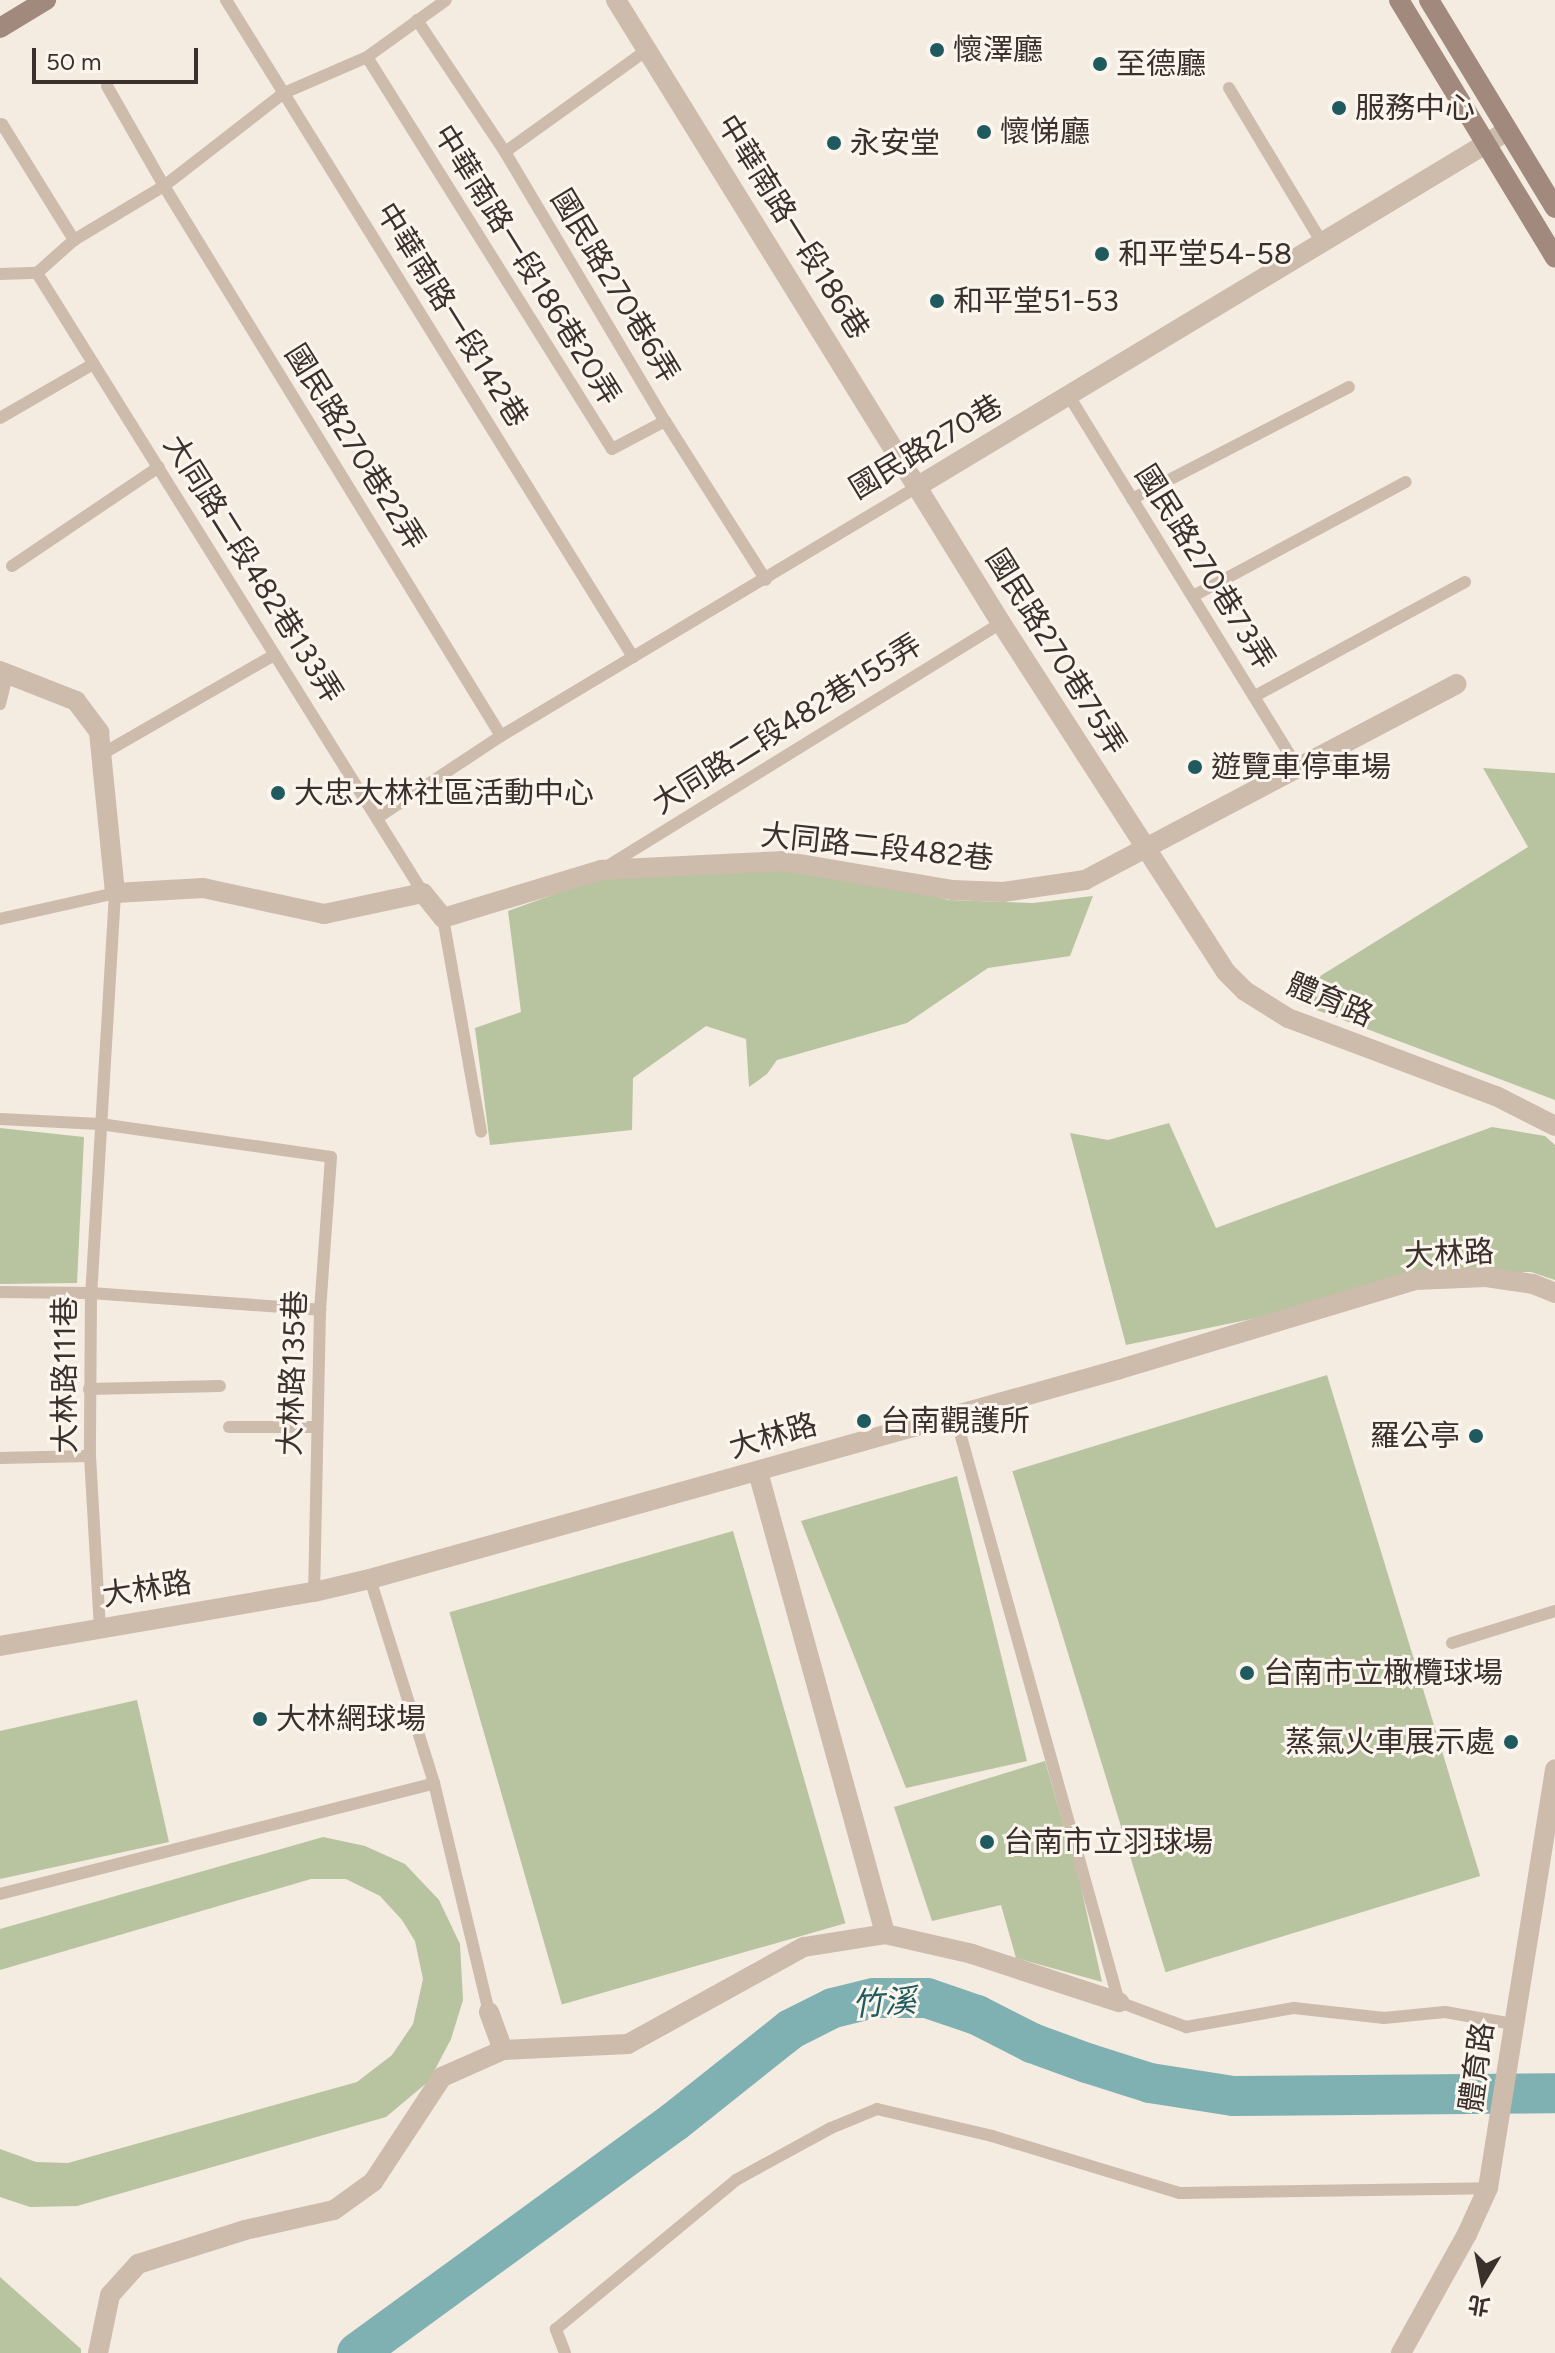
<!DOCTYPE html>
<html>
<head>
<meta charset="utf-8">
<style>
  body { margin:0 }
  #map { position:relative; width:1555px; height:2353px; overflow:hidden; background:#f4ebe1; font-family:Figtree,"Noto Sans TC",sans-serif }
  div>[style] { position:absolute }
  .green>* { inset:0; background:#b8c4a0; transform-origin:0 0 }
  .river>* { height:40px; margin:-20px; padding:0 20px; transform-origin:20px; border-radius:20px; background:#7fb0b2 }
  .lane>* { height:12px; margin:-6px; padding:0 6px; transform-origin:6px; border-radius:6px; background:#cdbbac }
  .street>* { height:20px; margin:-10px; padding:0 10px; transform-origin:10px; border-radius:10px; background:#cdbbac }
  .secondary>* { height:20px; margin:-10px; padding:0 10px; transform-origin:10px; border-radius:10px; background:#a18a7d }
  .dots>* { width:22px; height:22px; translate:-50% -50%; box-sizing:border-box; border:4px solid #fbf5ee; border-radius:50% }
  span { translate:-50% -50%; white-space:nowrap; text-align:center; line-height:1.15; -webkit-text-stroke:6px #fbf5ee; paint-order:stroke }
  .poi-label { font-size:30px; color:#3b302b }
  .left { translate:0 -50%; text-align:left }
  .right { translate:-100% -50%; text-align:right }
  .street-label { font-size:30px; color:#3b302b }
  .water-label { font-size:32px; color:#1f5a5e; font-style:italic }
  .north { position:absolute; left:1443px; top:2241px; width:80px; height:80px; -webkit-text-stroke:6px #fbf5ee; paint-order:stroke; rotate:190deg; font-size:22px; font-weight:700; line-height:32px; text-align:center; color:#3b302b }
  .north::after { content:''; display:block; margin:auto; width:28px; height:36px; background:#3b302b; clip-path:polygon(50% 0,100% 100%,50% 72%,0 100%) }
  .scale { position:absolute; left:32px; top:48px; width:166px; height:36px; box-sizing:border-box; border:4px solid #3b302b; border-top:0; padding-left:10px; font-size:24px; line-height:28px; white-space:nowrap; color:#3b302b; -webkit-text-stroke:6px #fbf5ee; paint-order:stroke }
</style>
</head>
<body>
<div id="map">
  <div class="green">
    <i style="clip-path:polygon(1483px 768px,1555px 773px,1555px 1100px,1306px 1006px,1288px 996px,1528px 847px)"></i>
    <i style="clip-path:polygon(780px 866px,887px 882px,948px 900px,1033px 903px,1093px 896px,1070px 956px,988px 968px,907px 1023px,777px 1060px,767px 1074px,749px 1087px,746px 1039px,706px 1026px,633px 1078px,632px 1130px,490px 1145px,475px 1028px,521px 1012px,508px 911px,605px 876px)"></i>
    <i style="clip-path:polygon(1169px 1123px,1216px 1228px,1492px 1127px,1545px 1136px,1555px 1145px,1555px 1280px,1531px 1272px,1417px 1273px,1300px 1309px,1126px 1345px,1070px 1133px,1108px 1140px)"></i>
    <i style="clip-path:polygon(0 1128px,84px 1137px,77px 1283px,0 1284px)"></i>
    <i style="left:1327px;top:1375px;width:524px;height:329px;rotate:73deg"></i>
    <i style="clip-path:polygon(957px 1476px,1027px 1761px,906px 1788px,801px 1521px)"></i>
    <i style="left:733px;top:1531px;width:408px;height:295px;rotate:74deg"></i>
    <i style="clip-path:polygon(137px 1700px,169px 1842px,0 1879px,0 1731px)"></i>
    <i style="clip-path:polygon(1045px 1761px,1079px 1878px,1102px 1982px,1016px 1958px,1001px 1905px,932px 1921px,894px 1807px)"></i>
    <i style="clip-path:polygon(323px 1837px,365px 1846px,405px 1864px,439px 1900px,460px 1944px,463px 2000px,451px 2039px,429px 2081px,386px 2117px,77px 2206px,30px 2207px,0 2197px,0 2149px,36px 2162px,68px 2163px,357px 2082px,392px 2055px,413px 2024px,423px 1979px,415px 1941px,402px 1920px,380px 1896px,346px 1879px,311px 1879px,0 1970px,0 1929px)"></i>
    <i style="clip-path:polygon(0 2277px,81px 2349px,81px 2353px,0 2353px)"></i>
  </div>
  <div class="river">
    <i style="left:357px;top:2353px;width:392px;rotate:-36.1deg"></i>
    <i style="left:674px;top:2122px;width:149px;rotate:-38.5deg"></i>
    <i style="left:791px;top:2029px;width:47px;rotate:-26.6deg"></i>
    <i style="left:833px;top:2008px;width:42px;rotate:-13.7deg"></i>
    <i style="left:874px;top:1998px;width:53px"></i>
    <i style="left:927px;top:1998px;width:53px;rotate:18.8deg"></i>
    <i style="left:977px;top:2015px;width:62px;rotate:27deg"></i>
    <i style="left:1032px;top:2043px;width:59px;rotate:20deg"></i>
    <i style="left:1087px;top:2063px;width:66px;rotate:17.6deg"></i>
    <i style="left:1150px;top:2083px;width:84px;rotate:8.9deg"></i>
    <i style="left:1233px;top:2096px;width:322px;rotate:-0.5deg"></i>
  </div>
  <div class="lane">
    <i style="left:226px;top:0;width:773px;rotate:58.22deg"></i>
    <i style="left:417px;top:20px;width:159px;rotate:56.3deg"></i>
    <i style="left:505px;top:152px;width:313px;rotate:59.3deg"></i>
    <i style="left:665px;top:421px;width:188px;rotate:57.6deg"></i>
    <i style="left:367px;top:57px;width:462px;rotate:58deg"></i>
    <i style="left:612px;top:449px;width:60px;rotate:-27.8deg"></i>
    <i style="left:107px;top:86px;width:115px;rotate:60.3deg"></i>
    <i style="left:164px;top:186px;width:645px;rotate:58.5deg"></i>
    <i style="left:1229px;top:88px;width:181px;rotate:59deg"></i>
    <i style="left:2px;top:124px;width:137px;rotate:58.2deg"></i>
    <i style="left:505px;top:152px;width:175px;rotate:-35.7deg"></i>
    <i style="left:37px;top:273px;width:730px;rotate:58.09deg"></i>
    <i style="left:37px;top:273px;width:50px;rotate:-41.7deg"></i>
    <i style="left:74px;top:240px;width:105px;rotate:-31deg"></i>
    <i style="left:164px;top:186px;width:152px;rotate:-37.8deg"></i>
    <i style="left:284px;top:93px;width:90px;rotate:-23.4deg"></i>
    <i style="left:367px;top:57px;width:97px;rotate:-35.8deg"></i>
    <i style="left:0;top:274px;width:37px;rotate:-2deg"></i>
    <i style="left:1069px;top:396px;width:435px;rotate:58.4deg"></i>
    <i style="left:0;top:418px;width:108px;rotate:-30.1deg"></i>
    <i style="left:1132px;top:499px;width:244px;rotate:-27.3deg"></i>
    <i style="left:12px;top:566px;width:177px;rotate:-34deg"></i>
    <i style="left:1195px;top:595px;width:239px;rotate:-28.2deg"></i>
    <i style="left:1255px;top:696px;width:239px;rotate:-28.5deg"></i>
    <i style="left:0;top:704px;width:29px;rotate:-76deg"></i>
    <i style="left:102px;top:754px;width:198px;rotate:-29.9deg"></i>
    <i style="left:377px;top:818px;width:149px;rotate:-33.5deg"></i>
    <i style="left:501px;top:736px;width:486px;rotate:-30.9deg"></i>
    <i style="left:606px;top:867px;width:464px;rotate:-31.7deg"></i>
    <i style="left:443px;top:918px;width:217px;rotate:79.9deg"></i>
    <i style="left:0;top:919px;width:118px;rotate:-12.7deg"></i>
    <i style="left:115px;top:893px;width:401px;rotate:93.4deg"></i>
    <i style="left:91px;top:1293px;width:163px;rotate:90.4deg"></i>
    <i style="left:90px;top:1456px;width:171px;rotate:86.7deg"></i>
    <i style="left:0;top:1119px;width:100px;rotate:2.9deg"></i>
    <i style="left:100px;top:1124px;width:233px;rotate:8.1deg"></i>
    <i style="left:331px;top:1157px;width:153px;rotate:94.1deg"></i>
    <i style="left:320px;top:1310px;width:282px;rotate:91.2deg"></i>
    <i style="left:0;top:1292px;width:91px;rotate:0.6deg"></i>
    <i style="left:91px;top:1293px;width:230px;rotate:4.2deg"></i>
    <i style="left:89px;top:1389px;width:131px;rotate:-1.3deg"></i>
    <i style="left:955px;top:1415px;width:609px;rotate:74.39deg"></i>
    <i style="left:1119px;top:2002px;width:72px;rotate:20.5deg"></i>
    <i style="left:1186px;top:2027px;width:110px;rotate:-10deg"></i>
    <i style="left:1294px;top:2008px;width:91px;rotate:6.3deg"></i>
    <i style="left:1384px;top:2018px;width:61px;rotate:-5.6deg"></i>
    <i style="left:1445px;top:2012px;width:69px;rotate:10deg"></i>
    <i style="left:229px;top:1427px;width:87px"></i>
    <i style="left:0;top:1458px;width:90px;rotate:-1.3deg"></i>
    <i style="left:1452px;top:1643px;width:108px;rotate:-17.3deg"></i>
    <i style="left:434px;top:1783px;width:236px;rotate:76.5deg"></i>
    <i style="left:0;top:1894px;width:448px;rotate:-14.3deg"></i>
    <i style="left:434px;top:1783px;width:214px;rotate:-107.4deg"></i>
    <i style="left:565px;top:2353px;width:26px;rotate:-111deg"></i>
    <i style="left:556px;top:2329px;width:234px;rotate:-39.6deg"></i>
    <i style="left:736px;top:2180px;width:108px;rotate:-28.7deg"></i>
    <i style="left:831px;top:2128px;width:50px;rotate:-22.4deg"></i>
    <i style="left:877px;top:2109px;width:118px;rotate:13.2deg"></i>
    <i style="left:992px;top:2136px;width:196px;rotate:16.9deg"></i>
    <i style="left:1180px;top:2193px;width:308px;rotate:-0.9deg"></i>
  </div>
  <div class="street">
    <i style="left:616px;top:0;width:732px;rotate:58.28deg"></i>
    <i style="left:1001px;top:623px;width:415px;rotate:57.2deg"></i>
    <i style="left:1226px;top:972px;width:27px;rotate:45deg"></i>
    <i style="left:1245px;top:991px;width:51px;rotate:32.1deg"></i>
    <i style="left:1288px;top:1018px;width:222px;rotate:20.6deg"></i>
    <i style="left:1496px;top:1096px;width:66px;rotate:27deg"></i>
    <i style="left:918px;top:486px;width:688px;rotate:-31.08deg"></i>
    <i style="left:0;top:671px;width:82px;rotate:21.5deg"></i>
    <i style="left:76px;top:701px;width:39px;rotate:53deg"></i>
    <i style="left:99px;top:732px;width:162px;rotate:84.3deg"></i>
    <i style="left:115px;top:893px;width:88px;rotate:-3.3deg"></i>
    <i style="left:203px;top:888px;width:124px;rotate:12.1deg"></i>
    <i style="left:324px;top:914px;width:101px;rotate:-12deg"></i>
    <i style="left:423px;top:893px;width:32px;rotate:51deg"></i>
    <i style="left:443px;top:918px;width:165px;rotate:-16.9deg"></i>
    <i style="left:601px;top:870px;width:181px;rotate:-2.8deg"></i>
    <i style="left:782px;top:861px;width:172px;rotate:9.7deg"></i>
    <i style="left:952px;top:890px;width:51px;rotate:2.2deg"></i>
    <i style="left:1003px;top:892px;width:83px;rotate:-8.3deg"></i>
    <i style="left:1085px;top:880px;width:420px;rotate:-27.8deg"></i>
    <i style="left:758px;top:1472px;width:479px;rotate:74.6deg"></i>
    <i style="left:0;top:1646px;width:319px;rotate:-9.8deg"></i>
    <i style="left:314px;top:1592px;width:57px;rotate:-13.1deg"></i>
    <i style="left:370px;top:1579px;width:776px;rotate:-15.63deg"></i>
    <i style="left:1117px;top:1370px;width:311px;rotate:-16.8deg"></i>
    <i style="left:1415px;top:1280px;width:71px;rotate:-2.4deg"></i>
    <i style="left:1486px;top:1277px;width:48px;rotate:8.5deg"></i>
    <i style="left:1533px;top:1284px;width:24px;rotate:22deg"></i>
    <i style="left:489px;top:2012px;width:40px;rotate:69.8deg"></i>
    <i style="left:98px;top:2353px;width:59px;rotate:-78.3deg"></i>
    <i style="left:110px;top:2295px;width:42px;rotate:-47.9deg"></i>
    <i style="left:138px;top:2264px;width:112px;rotate:-17.6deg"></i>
    <i style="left:245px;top:2230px;width:91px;rotate:-12.7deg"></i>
    <i style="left:334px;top:2210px;width:48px;rotate:-35.7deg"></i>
    <i style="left:373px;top:2182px;width:126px;rotate:-56.7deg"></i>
    <i style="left:442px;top:2077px;width:67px;rotate:-23.9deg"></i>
    <i style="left:503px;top:2050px;width:125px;rotate:-2.7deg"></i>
    <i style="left:628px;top:2044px;width:201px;rotate:-28.9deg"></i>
    <i style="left:804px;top:1947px;width:82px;rotate:-9.1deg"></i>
    <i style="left:885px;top:1934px;width:89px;rotate:12.9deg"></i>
    <i style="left:972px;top:1954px;width:155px;rotate:18.1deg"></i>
    <i style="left:1401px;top:2353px;width:136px;rotate:-61deg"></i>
    <i style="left:1467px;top:2234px;width:51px;rotate:-65.5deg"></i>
    <i style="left:1488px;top:2188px;width:424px;rotate:-80.9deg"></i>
  </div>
  <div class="secondary">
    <i style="left:1399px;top:0;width:301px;rotate:58.8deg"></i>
    <i style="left:1429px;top:0;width:243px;rotate:58.8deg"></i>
    <i style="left:0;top:28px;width:54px;rotate:-31.3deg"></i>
  </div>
  <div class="dots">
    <i style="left:937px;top:50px;background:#1f5a5e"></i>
    <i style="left:1100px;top:64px;background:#1f5a5e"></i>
    <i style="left:1339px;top:108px;background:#1f5a5e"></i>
    <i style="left:984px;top:132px;background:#1f5a5e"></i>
    <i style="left:834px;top:143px;background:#1f5a5e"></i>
    <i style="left:1102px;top:254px;background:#1f5a5e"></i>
    <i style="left:937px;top:301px;background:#1f5a5e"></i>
    <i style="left:1195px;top:767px;background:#1f5a5e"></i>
    <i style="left:278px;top:793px;background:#1f5a5e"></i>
    <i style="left:864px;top:1421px;background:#1f5a5e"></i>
    <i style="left:1476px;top:1436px;background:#1f5a5e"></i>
    <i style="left:1247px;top:1673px;background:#1f5a5e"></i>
    <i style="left:260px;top:1719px;background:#1f5a5e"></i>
    <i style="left:1511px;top:1742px;background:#1f5a5e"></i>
    <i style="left:987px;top:1842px;background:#1f5a5e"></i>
  </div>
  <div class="poi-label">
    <span class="left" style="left:953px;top:50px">懷澤廳</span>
    <span class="left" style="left:1116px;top:64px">至德廳</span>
    <span class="left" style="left:1355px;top:108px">服務中心</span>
    <span class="left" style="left:1000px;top:132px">懷悌廳</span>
    <span class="left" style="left:850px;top:143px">永安堂</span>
    <span class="left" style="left:1118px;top:254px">和平堂54-58</span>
    <span class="left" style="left:953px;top:301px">和平堂51-53</span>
    <span class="left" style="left:1211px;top:767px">遊覽車停車場</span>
    <span class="left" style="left:294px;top:793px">大忠大林社區活動中心</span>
    <span class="left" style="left:880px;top:1421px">台南觀護所</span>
    <span class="right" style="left:1460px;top:1436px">羅公亭</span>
    <span class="left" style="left:1263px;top:1673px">台南市立橄欖球場</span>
    <span class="left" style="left:276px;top:1719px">大林網球場</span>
    <span class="right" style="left:1495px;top:1742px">蒸氣火車展示處</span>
    <span class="left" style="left:1003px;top:1842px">台南市立羽球場</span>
  </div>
  <div class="street-label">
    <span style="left:793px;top:227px;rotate:58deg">中華南路一段186巷</span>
    <span style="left:527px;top:265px;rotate:58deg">中華南路一段186巷20弄</span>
    <span style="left:615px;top:286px;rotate:59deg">國民路270巷6弄</span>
    <span style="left:452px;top:315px;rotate:58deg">中華南路一段142巷</span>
    <span style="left:355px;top:447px;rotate:58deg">國民路270巷22弄</span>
    <span style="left:926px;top:447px;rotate:-31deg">國民路270巷</span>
    <span style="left:1205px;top:567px;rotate:58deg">國民路270巷73弄</span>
    <span style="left:253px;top:569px;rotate:58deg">大同路二段482巷133弄</span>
    <span style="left:1056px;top:652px;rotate:58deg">國民路270巷75弄</span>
    <span style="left:787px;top:724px;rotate:-32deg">大同路二段482巷155弄</span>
    <span style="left:877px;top:847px;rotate:6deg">大同路二段482巷</span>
    <span style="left:1330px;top:1000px;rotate:23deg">體育路</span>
    <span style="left:1449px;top:1254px;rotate:-3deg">大林路</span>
    <span style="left:293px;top:1373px;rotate:-88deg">大林路135巷</span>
    <span style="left:65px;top:1375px;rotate:-90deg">大林路111巷</span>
    <span style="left:773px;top:1436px;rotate:-16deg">大林路</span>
    <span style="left:147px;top:1589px;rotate:-9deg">大林路</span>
    <span style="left:1477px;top:2067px;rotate:-82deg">體育路</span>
  </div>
  <div class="water-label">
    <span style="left:884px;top:2003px;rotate:-4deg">竹溪</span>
  </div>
  <div class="north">北</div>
  <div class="scale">50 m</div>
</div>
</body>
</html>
